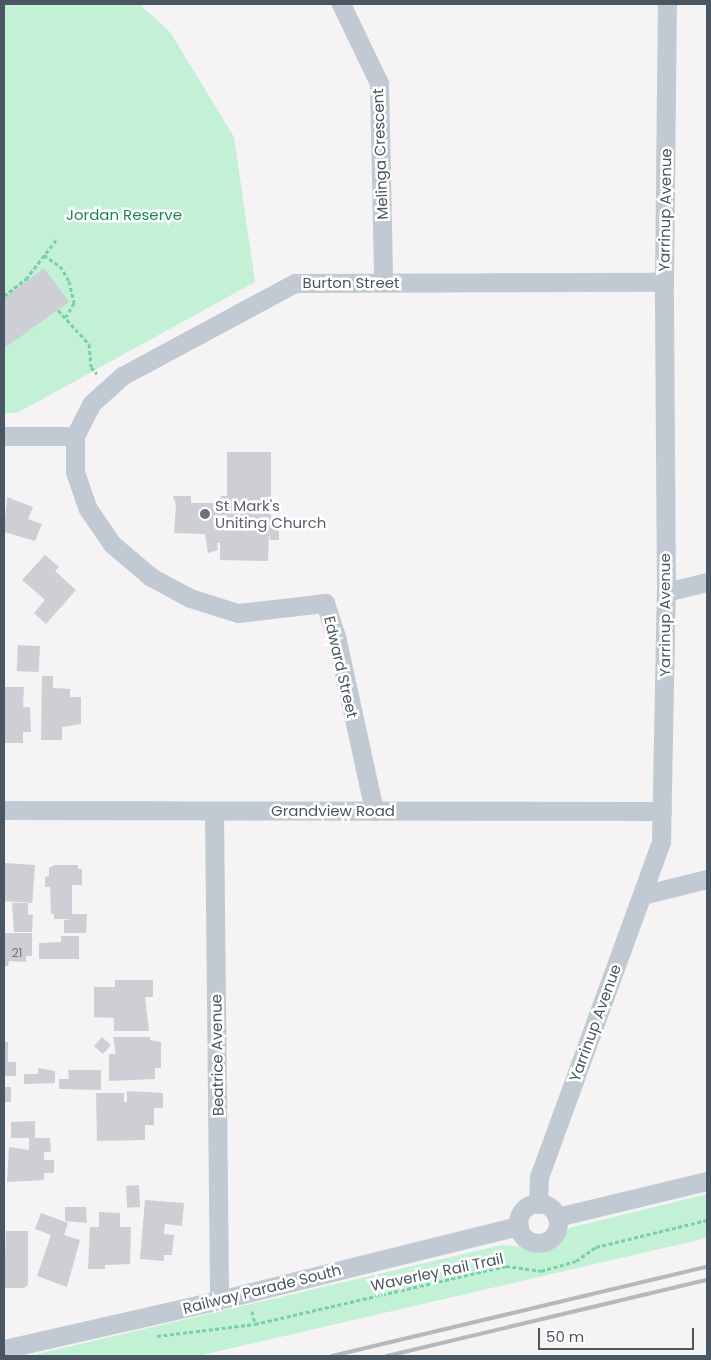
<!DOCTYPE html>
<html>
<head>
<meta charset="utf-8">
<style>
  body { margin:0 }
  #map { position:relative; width:711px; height:1360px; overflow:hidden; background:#f5f3f3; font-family:Poppins,sans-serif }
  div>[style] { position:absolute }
  .green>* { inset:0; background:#c3f1d5 }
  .building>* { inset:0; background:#cdcfd5; transform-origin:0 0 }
  .path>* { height:3px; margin-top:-1.5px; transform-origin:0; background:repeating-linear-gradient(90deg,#7ad0a6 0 4px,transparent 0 6.5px) }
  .minor>* { height:19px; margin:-9.5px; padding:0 9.5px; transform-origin:9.5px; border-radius:9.5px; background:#c1cad2 }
  .minor>.ring { margin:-9.5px; padding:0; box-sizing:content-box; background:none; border:19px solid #c1cad2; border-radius:50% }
  .rail>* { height:4px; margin:-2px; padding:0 2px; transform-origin:2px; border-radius:2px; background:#b5b8bd }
  .dots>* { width:14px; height:14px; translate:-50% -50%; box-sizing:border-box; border:2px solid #fff; border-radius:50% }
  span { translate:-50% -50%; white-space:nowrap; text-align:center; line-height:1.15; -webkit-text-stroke:5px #fff; paint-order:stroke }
  .number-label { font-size:12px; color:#6b747e }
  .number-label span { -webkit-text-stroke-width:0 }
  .street-label { font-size:15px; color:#4a5661 }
  .park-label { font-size:15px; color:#17864f }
  .worship-label { font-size:15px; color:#5b616d }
  .left { translate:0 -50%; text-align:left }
  .frame { position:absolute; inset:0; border:5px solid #4a5661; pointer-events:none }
  .scale { position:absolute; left:538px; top:1328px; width:156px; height:22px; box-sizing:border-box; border:2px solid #4a5661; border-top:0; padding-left:6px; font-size:15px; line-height:18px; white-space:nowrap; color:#4a5661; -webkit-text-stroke:4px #fff; paint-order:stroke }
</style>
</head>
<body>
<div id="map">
  <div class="green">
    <i style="clip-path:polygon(4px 4px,139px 4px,170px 32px,234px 137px,255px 282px,17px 413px,4px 413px)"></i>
    <i style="clip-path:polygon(707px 1194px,707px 1238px,198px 1356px,29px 1356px,502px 1245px,537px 1248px,550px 1246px,569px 1228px)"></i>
  </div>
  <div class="building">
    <i style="clip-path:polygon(44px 268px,69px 302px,6px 347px,4px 343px,4px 298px)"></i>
    <i style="clip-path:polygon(227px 452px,271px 452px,271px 527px,279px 527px,279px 540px,270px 540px,269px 532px,268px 561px,220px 560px,220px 543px,217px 543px,218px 550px,208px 553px,205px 534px,174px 533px,176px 505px,173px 496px,191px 496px,191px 503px,220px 503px,221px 496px,227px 496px)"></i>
    <i style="clip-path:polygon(7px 497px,33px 507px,28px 519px,42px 524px,35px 541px,4px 532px)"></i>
    <i style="clip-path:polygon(45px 555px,59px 567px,55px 571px,76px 590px,46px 624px,34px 613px,45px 600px,22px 580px)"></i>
    <i style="left:18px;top:645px;width:22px;height:26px;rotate:3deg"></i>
    <i style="clip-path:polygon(42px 676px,53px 676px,53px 688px,70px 689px,70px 697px,81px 697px,81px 724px,62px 727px,62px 740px,41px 740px)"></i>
    <i style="clip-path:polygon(4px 687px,24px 687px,23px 707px,30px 707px,31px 732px,23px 732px,23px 743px,4px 743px)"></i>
    <i style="left:5px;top:863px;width:30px;height:38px;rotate:4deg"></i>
    <i style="clip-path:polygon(54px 865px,78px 865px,78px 869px,82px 869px,82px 885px,72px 885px,72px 914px,87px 914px,86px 933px,64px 933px,64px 920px,73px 919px,54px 919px,54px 914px,51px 914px,50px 887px,45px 887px,45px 877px,49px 876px,49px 868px)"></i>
    <i style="clip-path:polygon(12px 903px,28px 903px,28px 915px,33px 914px,32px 932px,14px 932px)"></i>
    <i style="clip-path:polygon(4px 933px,32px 933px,32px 956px,26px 956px,26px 962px,9px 961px,8px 966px,4px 966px)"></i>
    <i style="clip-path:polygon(61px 936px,79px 936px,79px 959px,39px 959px,39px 943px,61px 942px)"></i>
    <i style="clip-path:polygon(115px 980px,153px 980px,153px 997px,145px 997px,149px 1031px,114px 1031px,114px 1018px,94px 1017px,94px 987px,115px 987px)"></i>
    <i style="left:102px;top:1037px;width:12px;height:12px;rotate:42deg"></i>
    <i style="clip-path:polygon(113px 1037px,150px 1037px,150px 1040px,161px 1042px,161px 1068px,155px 1068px,155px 1079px,109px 1081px,109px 1054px,116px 1054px)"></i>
    <i style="clip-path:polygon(4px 1042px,8px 1042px,8px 1062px,16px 1062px,16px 1076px,4px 1076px)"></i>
    <i style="clip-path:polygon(38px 1068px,55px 1071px,55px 1083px,24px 1084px,24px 1074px,38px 1074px)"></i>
    <i style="clip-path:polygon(68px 1070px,101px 1070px,101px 1090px,59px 1089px,59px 1079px,69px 1079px)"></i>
    <i style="left:4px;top:1087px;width:7px;height:15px"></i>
    <i style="clip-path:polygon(127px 1091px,163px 1093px,163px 1108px,154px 1108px,154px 1125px,145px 1125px,145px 1140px,97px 1141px,96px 1093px,124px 1093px,124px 1102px,127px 1102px)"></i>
    <i style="clip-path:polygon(35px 1121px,35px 1138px,50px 1138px,51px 1152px,44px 1152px,44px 1160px,54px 1160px,54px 1173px,44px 1173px,44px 1180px,7px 1182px,9px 1147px,29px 1150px,29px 1138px,11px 1138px,11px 1122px)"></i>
    <i style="left:139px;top:1185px;width:22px;height:13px;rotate:87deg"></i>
    <i style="clip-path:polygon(145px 1200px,184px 1203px,182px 1226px,165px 1224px,164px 1234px,174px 1235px,172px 1255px,164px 1255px,164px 1261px,140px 1259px)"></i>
    <i style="clip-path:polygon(65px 1207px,86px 1207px,87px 1223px,65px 1221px)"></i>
    <i style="clip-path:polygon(99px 1212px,120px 1213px,120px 1227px,131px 1227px,130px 1264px,105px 1265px,105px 1269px,88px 1269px,90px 1227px,99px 1227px)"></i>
    <i style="clip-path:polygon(41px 1213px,68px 1223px,64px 1235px,80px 1240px,67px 1287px,37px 1276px,51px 1235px,35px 1229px)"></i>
    <i style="clip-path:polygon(6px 1231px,28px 1231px,28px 1285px,24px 1288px,4px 1288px)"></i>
  </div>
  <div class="path">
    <i style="left:44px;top:255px;width:19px;rotate:35deg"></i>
    <i style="left:60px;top:266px;width:17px;rotate:59deg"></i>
    <i style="left:69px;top:281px;width:23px;rotate:77deg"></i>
    <i style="left:74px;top:303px;width:16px;rotate:120deg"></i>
    <i style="left:4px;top:296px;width:28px;rotate:-38deg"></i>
    <i style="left:26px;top:279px;width:49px;rotate:-52.4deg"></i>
    <i style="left:58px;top:310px;width:46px;rotate:47.6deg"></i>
    <i style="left:89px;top:344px;width:23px;rotate:85deg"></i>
    <i style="left:91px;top:367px;width:9px;rotate:49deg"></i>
    <i style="left:252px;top:1311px;width:13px;rotate:77deg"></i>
    <i style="left:157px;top:1336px;width:99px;rotate:-7deg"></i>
    <i style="left:255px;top:1324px;width:258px;rotate:-13deg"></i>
    <i style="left:506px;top:1266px;width:35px;rotate:8deg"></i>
    <i style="left:541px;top:1271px;width:36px;rotate:-16deg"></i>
    <i style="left:576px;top:1261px;width:24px;rotate:-35deg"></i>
    <i style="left:596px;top:1247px;width:114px;rotate:-13.7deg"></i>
  </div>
  <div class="minor">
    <i style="left:341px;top:4px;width:88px;rotate:64.3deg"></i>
    <i style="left:379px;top:83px;width:199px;rotate:88.8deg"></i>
    <i style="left:4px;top:436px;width:71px"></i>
    <i style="left:75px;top:436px;width:36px;rotate:-63deg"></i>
    <i style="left:91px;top:404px;width:42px;rotate:-42.1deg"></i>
    <i style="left:122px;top:376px;width:196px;rotate:-28.3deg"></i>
    <i style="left:295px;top:283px;width:369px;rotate:-0.2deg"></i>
    <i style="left:75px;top:436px;width:36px;rotate:90deg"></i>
    <i style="left:75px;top:472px;width:39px;rotate:71deg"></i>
    <i style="left:88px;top:509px;width:42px;rotate:55.6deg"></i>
    <i style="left:112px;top:544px;width:51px;rotate:40.2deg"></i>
    <i style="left:151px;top:577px;width:44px;rotate:28.3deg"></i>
    <i style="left:190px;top:598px;width:50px;rotate:17.4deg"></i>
    <i style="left:238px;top:613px;width:88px;rotate:-6.6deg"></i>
    <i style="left:325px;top:603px;width:35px;rotate:72deg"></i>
    <i style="left:336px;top:636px;width:179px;rotate:77.7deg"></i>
    <i style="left:666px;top:592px;width:42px;rotate:-13.7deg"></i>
    <i style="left:4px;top:810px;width:658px;rotate:0.09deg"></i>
    <i style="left:214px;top:811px;width:489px;rotate:89.4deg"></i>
    <i style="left:642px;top:895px;width:67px;rotate:-13.8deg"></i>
    <i class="ring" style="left:518px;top:1203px;width:21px;height:21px"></i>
    <i style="left:538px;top:1204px;width:27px;rotate:-88deg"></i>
    <i style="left:539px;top:1177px;width:357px;rotate:-70deg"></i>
    <i style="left:661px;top:842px;width:250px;rotate:-88.9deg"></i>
    <i style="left:666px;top:592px;width:310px;rotate:-90.4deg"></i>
    <i style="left:664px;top:282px;width:278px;rotate:-89.4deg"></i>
    <i style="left:557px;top:1217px;width:154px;rotate:-13.5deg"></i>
    <i style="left:4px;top:1349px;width:221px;rotate:-12.8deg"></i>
    <i style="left:219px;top:1300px;width:309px;rotate:-13.9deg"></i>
  </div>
  <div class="rail">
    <i style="left:332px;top:1356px;width:385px;rotate:-13.4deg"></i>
    <i style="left:387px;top:1356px;width:329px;rotate:-13.4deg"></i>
  </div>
  <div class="dots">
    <i style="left:205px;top:514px;background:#6b7280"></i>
  </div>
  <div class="number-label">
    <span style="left:17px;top:953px">21</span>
  </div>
  <div class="street-label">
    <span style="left:380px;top:154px;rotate:-92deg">Melinga Crescent</span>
    <span style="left:665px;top:210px;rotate:-89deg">Yarrinup Avenue</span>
    <span style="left:351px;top:283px">Burton Street</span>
    <span style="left:665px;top:615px;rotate:-90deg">Yarrinup Avenue</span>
    <span style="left:341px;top:667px;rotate:77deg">Edward Street</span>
    <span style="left:333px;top:811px">Grandview Road</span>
    <span style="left:595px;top:1023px;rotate:-70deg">Yarrinup Avenue</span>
    <span style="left:217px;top:1055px;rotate:-91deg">Beatrice Avenue</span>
    <span style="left:437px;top:1272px;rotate:-12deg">Waverley Rail Trail</span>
    <span style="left:262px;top:1289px;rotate:-14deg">Railway Parade South</span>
  </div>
  <div class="park-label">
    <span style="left:124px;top:215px">Jordan Reserve</span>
  </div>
  <div class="worship-label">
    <span class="left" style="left:215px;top:514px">St Mark's<br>Uniting Church</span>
  </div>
  <div class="frame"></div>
  <div class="scale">50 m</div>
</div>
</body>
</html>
